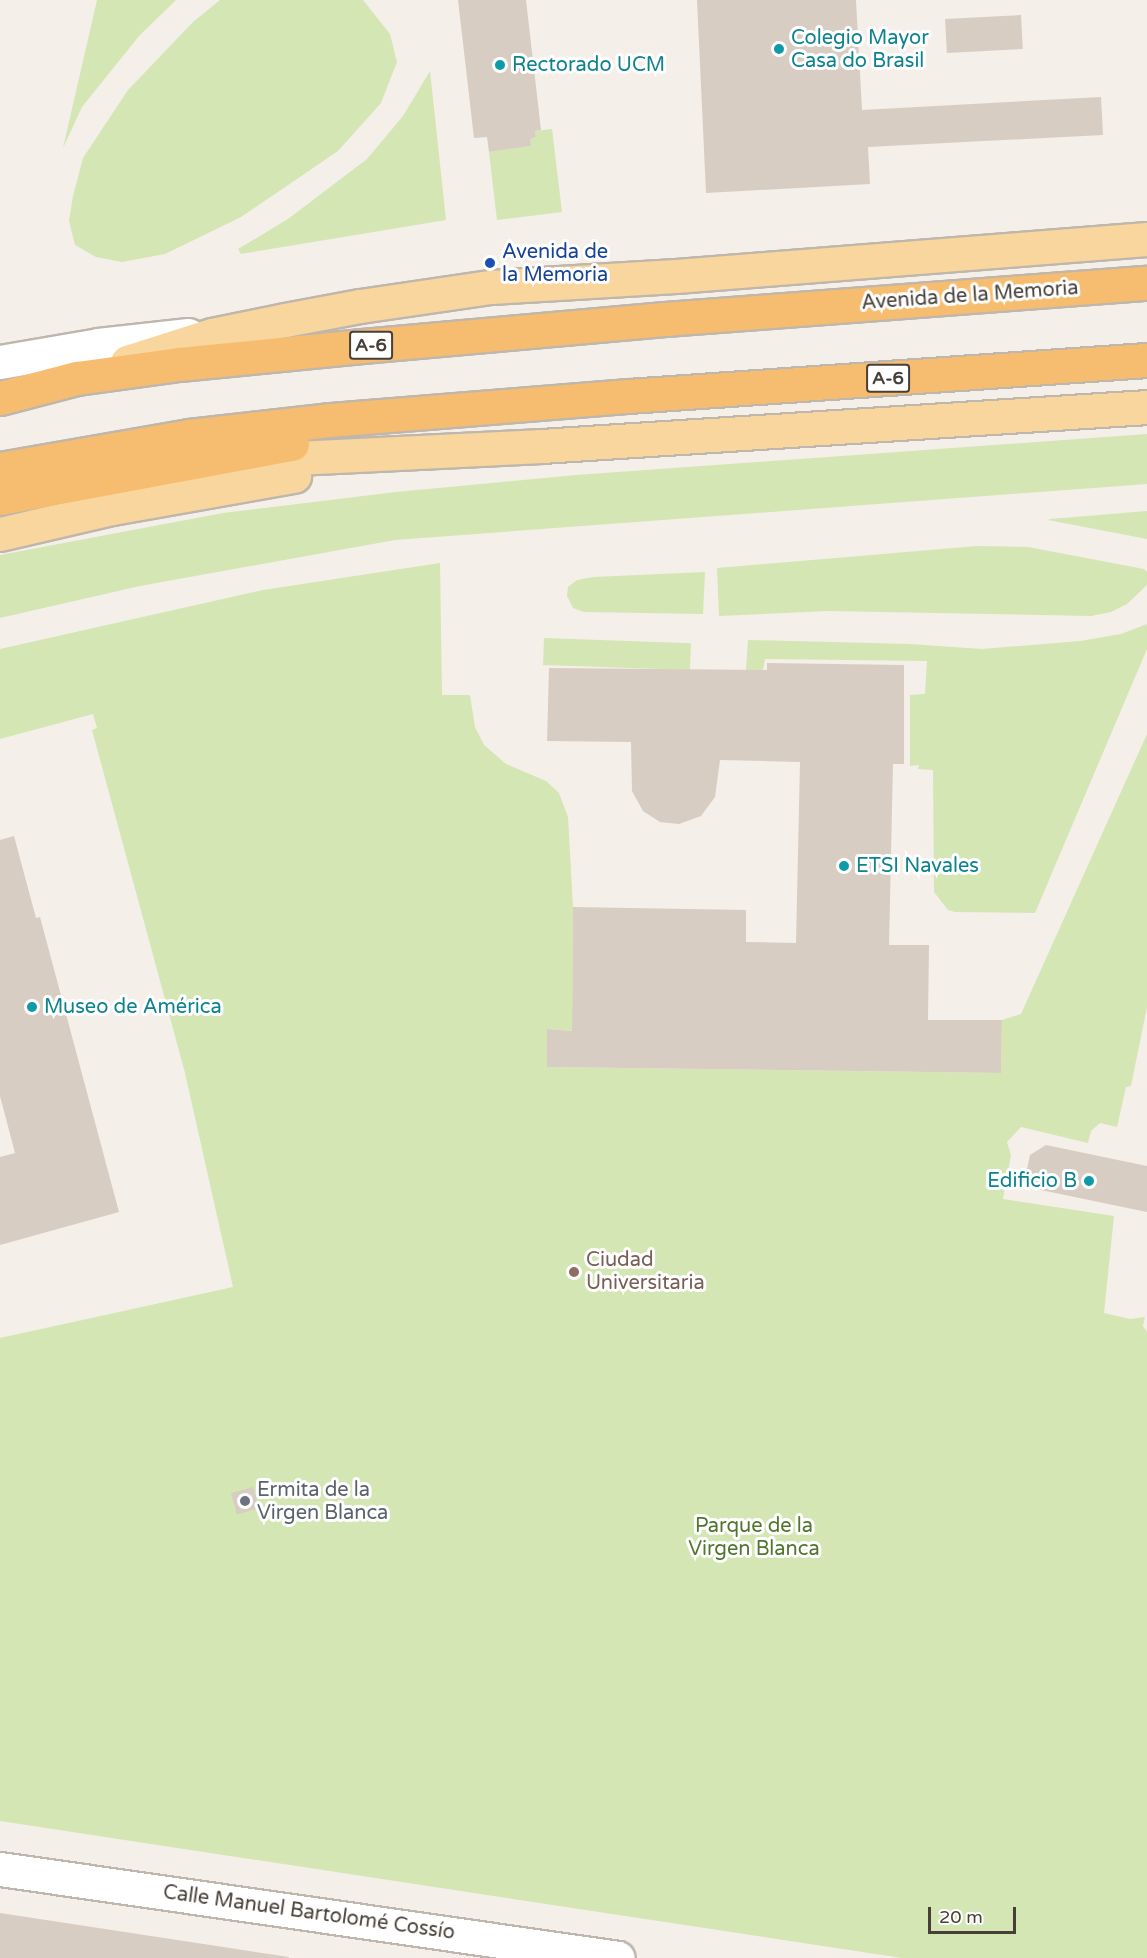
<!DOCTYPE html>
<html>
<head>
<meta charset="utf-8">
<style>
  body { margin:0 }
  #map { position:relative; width:1147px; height:1958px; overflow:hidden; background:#f4efe9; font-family:"Varela Round",sans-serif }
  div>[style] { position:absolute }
  .green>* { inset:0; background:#d4e6b4; transform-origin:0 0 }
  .building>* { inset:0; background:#d8cdc2; transform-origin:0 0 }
  .roads { filter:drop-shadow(2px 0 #bfb6ac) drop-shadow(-2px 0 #bfb6ac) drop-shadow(0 2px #bfb6ac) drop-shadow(0 -2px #bfb6ac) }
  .minor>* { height:33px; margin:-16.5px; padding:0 16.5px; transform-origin:16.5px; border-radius:16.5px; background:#fff }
  .major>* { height:33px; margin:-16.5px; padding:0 16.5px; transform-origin:16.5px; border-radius:16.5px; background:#f9d69d }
  .highway>* { height:33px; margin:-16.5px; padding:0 16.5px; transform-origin:16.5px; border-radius:16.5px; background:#f6bd71 }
  .dots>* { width:16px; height:16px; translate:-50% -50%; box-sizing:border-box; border:3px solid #fff; border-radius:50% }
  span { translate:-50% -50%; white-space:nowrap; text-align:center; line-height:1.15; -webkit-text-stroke:6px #fff; paint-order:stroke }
  .shield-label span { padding:2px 4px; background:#fff; border:2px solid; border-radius:4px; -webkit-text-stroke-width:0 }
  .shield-label { font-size:18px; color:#473f38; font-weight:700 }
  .culture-label { font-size:20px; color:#0d838f }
  .left { translate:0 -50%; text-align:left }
  .right { translate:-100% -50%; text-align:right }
  .transit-label { font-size:20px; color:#164399 }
  .street-label { font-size:20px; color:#473f38 }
  .education-label { font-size:20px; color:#785e54 }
  .worship-label { font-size:20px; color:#5b616d }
  .park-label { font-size:20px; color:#50762d }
  .scale { position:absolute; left:928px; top:1907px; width:88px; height:27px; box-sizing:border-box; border:3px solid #473f38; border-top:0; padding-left:8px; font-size:18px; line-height:21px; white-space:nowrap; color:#473f38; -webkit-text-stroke:4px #fff; paint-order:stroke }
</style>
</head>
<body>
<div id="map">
  <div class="green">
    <i style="clip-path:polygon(97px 0,176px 0,139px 36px,82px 107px,63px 148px)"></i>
    <i style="clip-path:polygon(220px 0,363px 0,390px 34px,397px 62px,381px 103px,338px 151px,241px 217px,165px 254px,122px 262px,96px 257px,75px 245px,69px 221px,73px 196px,83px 158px,128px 90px,193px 22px)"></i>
    <i style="clip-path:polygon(430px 71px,446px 220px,241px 254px,238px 249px,288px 219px,367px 159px,403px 116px)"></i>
    <i style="clip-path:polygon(552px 129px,562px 212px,497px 220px,489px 152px,530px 146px,530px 139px,536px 137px,535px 131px)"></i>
    <i style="clip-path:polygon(1147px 434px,1147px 484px,395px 540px,140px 586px,0 618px,0 555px,223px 513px,396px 492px,576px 475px)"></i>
    <i style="clip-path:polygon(1147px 511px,1147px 539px,1048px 520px,1050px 519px)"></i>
    <i style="clip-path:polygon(977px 546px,1028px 547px,1144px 569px,1147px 572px,1147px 585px,1127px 604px,1111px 612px,1091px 616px,828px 611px,719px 616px,717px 568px)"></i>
    <i style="clip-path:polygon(440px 563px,442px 695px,470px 695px,475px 727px,484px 745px,506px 764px,546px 781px,559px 793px,568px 817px,573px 907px,572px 1031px,547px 1029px,547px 1067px,1001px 1073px,1002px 1020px,1021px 1014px,1147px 734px,1147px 1007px,1131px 1086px,1126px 1087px,1117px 1127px,1100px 1123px,1091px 1131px,1088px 1143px,1021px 1127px,1007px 1142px,1011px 1155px,1003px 1199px,1114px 1216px,1104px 1313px,1130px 1319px,1145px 1317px,1143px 1326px,1147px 1332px,1147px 1958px,902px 1958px,0 1821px,0 1338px,233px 1287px,185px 1073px,92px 730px,97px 728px,93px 714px,0 739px,0 649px,263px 590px)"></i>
    <i style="clip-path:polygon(705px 572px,703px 614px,584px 612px,573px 608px,567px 596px,568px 587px,577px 580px,593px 577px)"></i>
    <i style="clip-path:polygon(1147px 624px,1147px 649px,1035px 913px,955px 912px,948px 910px,934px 892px,933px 770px,918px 769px,919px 765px,910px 766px,910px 695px,925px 694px,927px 661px,765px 659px,763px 670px,746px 670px,748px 640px,909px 644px,982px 649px,1080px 641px,1121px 634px)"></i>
    <i style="left:544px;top:638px;width:147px;height:27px;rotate:2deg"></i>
  </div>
  <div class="building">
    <i style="clip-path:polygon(458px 0,526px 0,541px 130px,535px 131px,536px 137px,530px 139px,531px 146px,489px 152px,487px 137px,474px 138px)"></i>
    <i style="clip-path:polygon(697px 0,856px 0,862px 110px,1101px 97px,1103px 135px,868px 147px,870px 184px,706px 193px)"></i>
    <i style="left:1021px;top:15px;width:34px;height:76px;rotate:87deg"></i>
    <i style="clip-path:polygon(767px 663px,904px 665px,904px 764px,893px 764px,889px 945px,929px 945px,928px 1020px,1002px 1020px,1001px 1073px,547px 1067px,547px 1029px,572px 1031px,573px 907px,746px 910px,746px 942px,796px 943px,800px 762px,720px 760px,715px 797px,701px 816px,679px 824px,660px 822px,643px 811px,632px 791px,631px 742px,547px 741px,549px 668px,767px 670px)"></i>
    <i style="clip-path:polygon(14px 836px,36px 918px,40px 917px,119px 1212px,0 1245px,0 1157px,15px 1153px,0 1096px,0 840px)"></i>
    <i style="clip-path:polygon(1046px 1145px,1147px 1166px,1147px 1212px,1036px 1189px,1026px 1174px,1030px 1155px)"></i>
    <i style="left:253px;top:1487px;width:22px;height:23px;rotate:74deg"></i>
    <i style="clip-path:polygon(0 1913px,289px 1957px,289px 1958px,0 1958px)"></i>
  </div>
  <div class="roads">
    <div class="minor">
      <i style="left:0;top:362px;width:99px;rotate:-9.8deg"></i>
      <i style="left:98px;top:345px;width:91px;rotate:-6.3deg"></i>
      <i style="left:0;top:1869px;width:624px;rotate:8.19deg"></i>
    </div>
    <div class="major">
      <i style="left:127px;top:362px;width:89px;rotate:-17.6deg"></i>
      <i style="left:212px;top:335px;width:75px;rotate:-11.6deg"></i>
      <i style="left:285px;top:320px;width:76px;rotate:-10.6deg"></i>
      <i style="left:360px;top:306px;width:132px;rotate:-8.3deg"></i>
      <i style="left:491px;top:287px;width:185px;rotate:-3.4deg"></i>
      <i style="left:676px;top:276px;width:472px;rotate:-4.5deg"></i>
      <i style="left:256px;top:460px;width:285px;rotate:-2.8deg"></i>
      <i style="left:541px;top:446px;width:607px;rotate:-3.68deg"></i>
      <i style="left:0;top:534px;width:115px;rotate:-13.1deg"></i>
      <i style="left:112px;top:508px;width:185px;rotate:-10deg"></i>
    </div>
    <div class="highway">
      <i style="left:0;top:398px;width:80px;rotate:-14.6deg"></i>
      <i style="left:77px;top:378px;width:103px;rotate:-7.8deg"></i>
      <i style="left:179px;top:364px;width:184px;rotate:-5.6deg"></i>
      <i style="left:362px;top:346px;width:304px;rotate:-5.1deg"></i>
      <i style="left:665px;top:319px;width:483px;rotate:-4.3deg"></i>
      <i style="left:0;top:469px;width:192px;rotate:-9.9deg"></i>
      <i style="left:189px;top:436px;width:141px;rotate:-6.5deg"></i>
      <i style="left:329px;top:420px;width:300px;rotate:-4.6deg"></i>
      <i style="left:628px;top:396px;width:520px;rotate:-3.97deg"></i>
      <i style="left:0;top:498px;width:297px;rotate:-10.5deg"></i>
    </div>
  </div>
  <div class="dots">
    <i style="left:779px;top:49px;background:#0f9aa8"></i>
    <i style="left:500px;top:65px;background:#0f9aa8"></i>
    <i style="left:490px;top:263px;background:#1a4fb4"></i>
    <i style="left:844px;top:866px;background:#0f9aa8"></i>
    <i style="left:32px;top:1007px;background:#0f9aa8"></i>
    <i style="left:1089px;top:1181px;background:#0f9aa8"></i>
    <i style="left:574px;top:1272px;background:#8d6e63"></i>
    <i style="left:245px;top:1501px;background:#6b7280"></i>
  </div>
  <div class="shield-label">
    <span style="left:371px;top:345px">A-6</span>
    <span style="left:888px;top:378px">A-6</span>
  </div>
  <div class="culture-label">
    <span class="left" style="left:791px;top:50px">Colegio Mayor<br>Casa do Brasil</span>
    <span class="left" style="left:512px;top:65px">Rectorado UCM</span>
    <span class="left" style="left:856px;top:866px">ETSI Navales</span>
    <span class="left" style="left:44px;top:1007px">Museo de América</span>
    <span class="right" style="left:1077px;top:1181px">Edificio B</span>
  </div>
  <div class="transit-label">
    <span class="left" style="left:502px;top:264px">Avenida de<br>la Memoria</span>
  </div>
  <div class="street-label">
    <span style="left:970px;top:296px;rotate:-4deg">Avenida de la Memoria</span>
    <span style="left:309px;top:1913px;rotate:8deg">Calle Manuel Bartolomé Cossío</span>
  </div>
  <div class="education-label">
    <span class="left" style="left:586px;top:1272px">Ciudad<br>Universitaria</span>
  </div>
  <div class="worship-label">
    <span class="left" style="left:257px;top:1502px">Ermita de la<br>Virgen Blanca</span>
  </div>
  <div class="park-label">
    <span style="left:754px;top:1538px">Parque de la<br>Virgen Blanca</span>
  </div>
  <div class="scale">20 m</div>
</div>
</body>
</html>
